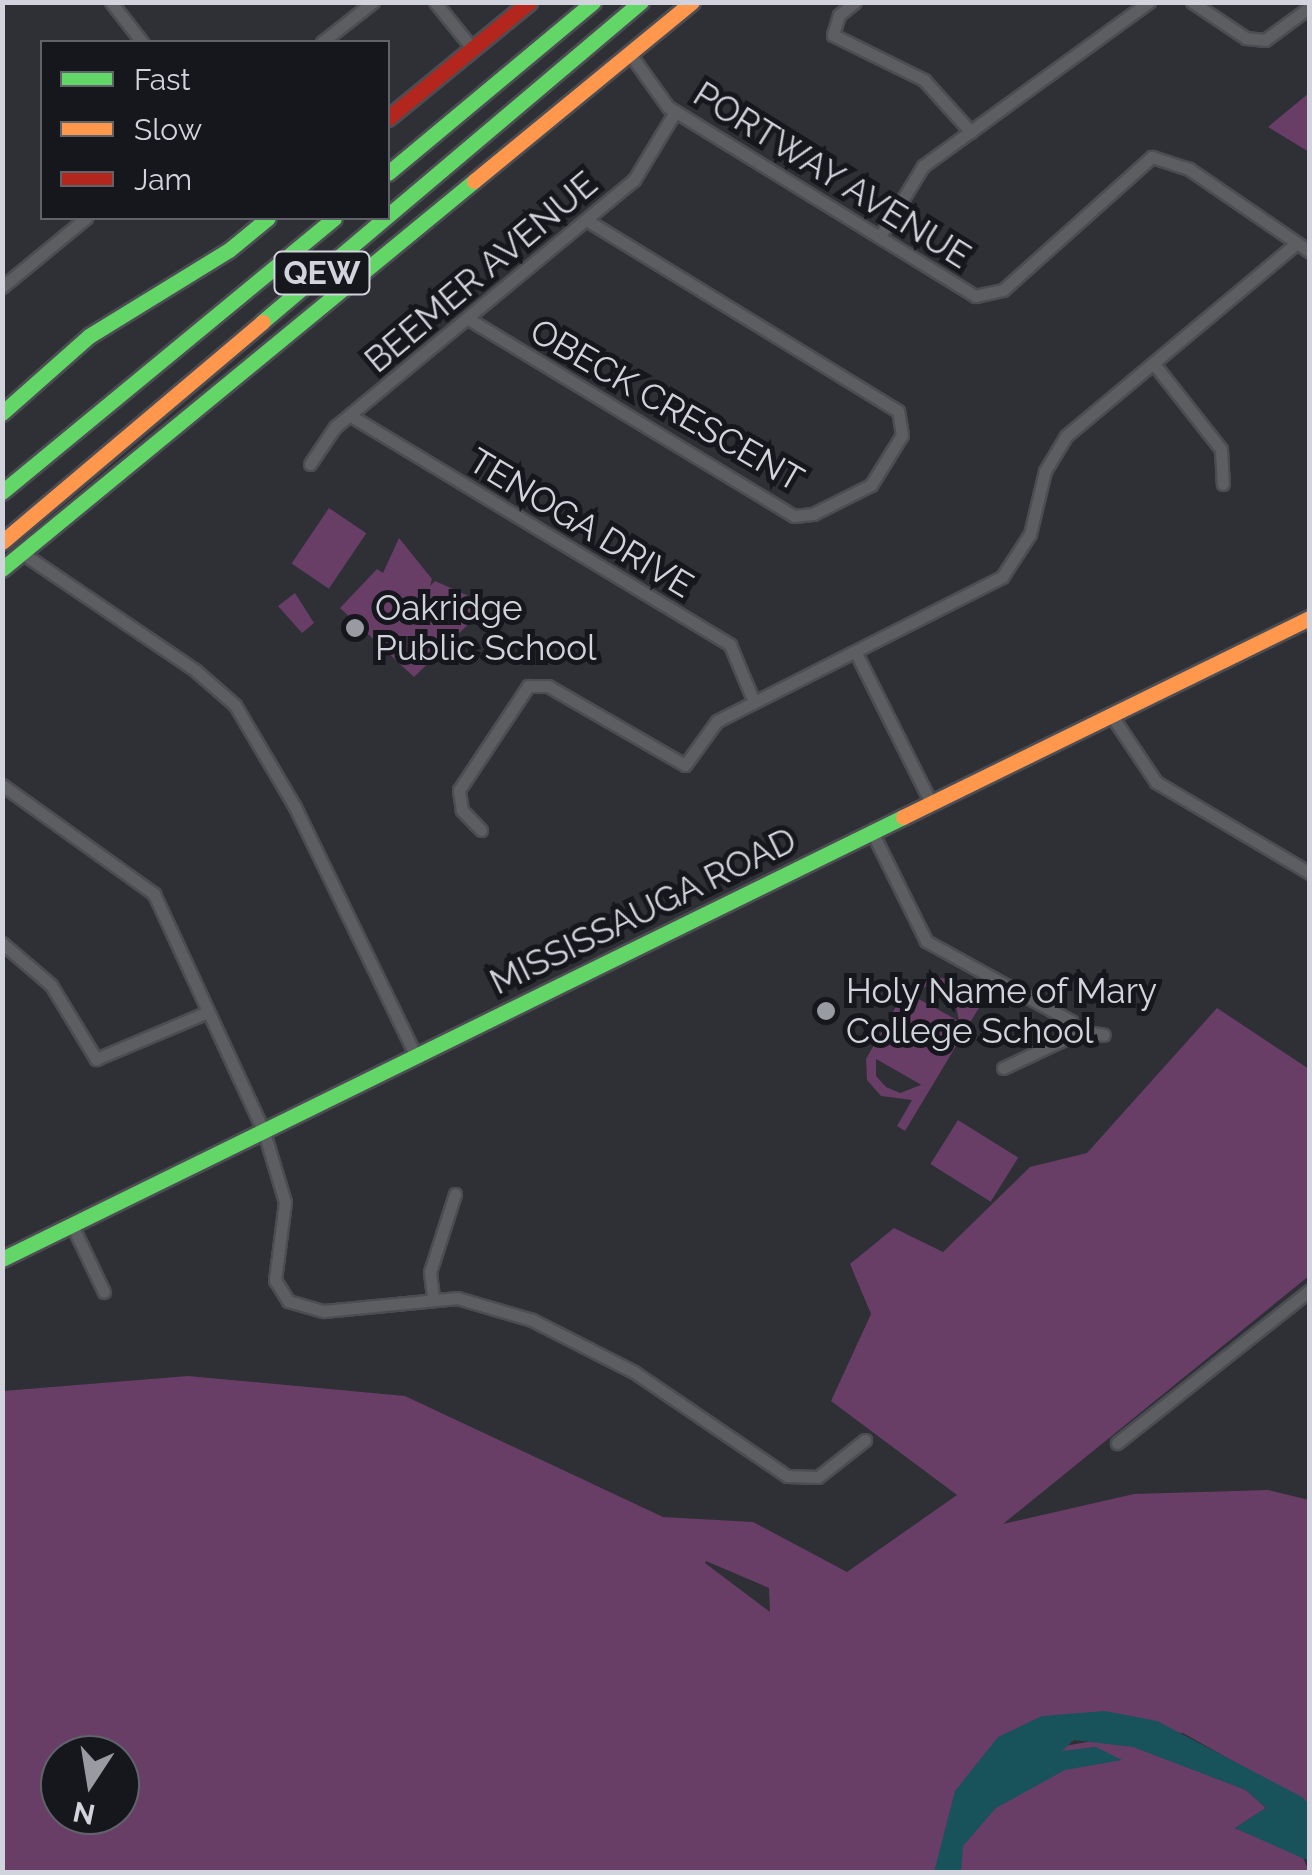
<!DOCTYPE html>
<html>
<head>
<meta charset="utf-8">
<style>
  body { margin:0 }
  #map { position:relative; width:1312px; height:1875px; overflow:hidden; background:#2e3036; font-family:Raleway,sans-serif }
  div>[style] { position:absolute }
  .green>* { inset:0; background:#683d66; transform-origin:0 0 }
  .water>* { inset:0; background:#18535b }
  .roads { filter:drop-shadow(2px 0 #4c4d53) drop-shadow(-2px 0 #4c4d53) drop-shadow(0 2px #4c4d53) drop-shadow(0 -2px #4c4d53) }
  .street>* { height:11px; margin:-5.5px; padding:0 5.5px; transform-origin:5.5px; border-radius:5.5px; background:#5c5e62 }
  .fast>* { height:15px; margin:-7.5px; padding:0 7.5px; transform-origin:7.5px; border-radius:7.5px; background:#63d668 }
  .slow>* { height:15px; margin:-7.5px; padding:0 7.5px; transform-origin:7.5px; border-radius:7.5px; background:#ff974d }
  .jam>* { height:15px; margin:-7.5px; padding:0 7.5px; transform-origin:7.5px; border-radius:7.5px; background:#b3261e }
  .dots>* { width:28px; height:28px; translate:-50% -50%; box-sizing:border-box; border:5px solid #15171c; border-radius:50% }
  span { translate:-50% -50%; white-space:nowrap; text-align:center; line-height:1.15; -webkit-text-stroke:10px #15171c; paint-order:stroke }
  .shield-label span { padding:2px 8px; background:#15171c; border:2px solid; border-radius:8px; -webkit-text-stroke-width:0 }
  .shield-label { font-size:32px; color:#d1d4dc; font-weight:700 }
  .street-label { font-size:35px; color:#d1d4dc }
  .poi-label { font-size:35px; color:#d1d4dc }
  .left { translate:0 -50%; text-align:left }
  .frame { position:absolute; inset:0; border:5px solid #d1d4dc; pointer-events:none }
  .legend { position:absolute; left:40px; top:40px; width:350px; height:180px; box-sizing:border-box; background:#15171c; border:2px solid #606369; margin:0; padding:12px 18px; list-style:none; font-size:30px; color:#d1d4dc }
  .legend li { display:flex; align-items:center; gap:20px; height:50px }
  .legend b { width:50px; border:2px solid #606369 }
  .north { position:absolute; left:40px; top:1735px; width:100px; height:100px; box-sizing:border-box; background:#15171c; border:2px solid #606369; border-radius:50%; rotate:192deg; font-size:28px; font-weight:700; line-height:40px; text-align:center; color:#d1d4dc }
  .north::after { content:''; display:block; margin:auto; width:35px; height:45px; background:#989ba2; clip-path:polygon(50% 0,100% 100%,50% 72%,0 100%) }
</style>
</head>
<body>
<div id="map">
  <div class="green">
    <i style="clip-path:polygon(1309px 93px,1309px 152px,1268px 127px)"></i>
    <i style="left:329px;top:508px;width:45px;height:67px;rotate:34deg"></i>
    <i style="clip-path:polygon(399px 538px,432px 579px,430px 586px,435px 581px,482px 602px,483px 610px,414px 677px,340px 608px,377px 569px,383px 573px)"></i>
    <i style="clip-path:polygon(295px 593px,314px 623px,302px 633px,278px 606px)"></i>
    <i style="clip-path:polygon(evenodd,933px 976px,953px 981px,969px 1004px,980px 1006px,905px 1131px,897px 1126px,912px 1100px,881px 1096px,867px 1080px,866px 1059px,906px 989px,933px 976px,926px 986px,954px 996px,959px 1021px,913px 996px,926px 986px,933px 976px,876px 1059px,920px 1084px,921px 1085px,900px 1093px,886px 1087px,876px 1076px,876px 1059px)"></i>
    <i style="clip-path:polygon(evenodd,1217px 1008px,1309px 1069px,1309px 1276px,1003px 1524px,1134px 1494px,1268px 1490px,1309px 1500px,1309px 1804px,1183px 1733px,1013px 1730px,1087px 1766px,1101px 1760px,1096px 1747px,1061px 1752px,1065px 1746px,1103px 1739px,1132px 1746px,1246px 1790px,1266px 1808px,1235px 1828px,1302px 1855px,1309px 1872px,3px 1872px,3px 1391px,188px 1376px,405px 1396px,663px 1517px,753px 1522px,847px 1572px,957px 1495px,831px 1401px,871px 1314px,850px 1264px,894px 1228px,943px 1252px,1030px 1167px,1087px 1153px,1217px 1008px,706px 1561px,769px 1588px,770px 1612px,705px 1563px,706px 1561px,1217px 1008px,60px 1755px,120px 1755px,120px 1815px,60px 1815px,60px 1755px)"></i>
    <i style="left:958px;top:1120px;width:71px;height:52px;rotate:32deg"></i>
  </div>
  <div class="water">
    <i style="clip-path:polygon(1105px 1711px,1157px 1721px,1302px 1797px,1309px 1804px,1309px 1861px,1235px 1828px,1266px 1808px,1246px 1790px,1133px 1747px,1074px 1740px,1062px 1751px,1096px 1747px,1122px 1760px,1065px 1770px,996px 1808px,963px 1846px,961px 1872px,934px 1872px,955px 1791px,998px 1737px,1042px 1716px)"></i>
  </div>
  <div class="roads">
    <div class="street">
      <i style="left:111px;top:2px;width:51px;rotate:52.2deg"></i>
      <i style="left:435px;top:2px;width:59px;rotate:51.2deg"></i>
      <i style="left:855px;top:2px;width:21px;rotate:141deg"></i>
      <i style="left:839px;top:15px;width:21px;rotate:107deg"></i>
      <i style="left:833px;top:35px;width:102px;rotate:26.3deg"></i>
      <i style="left:924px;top:80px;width:70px;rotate:47.9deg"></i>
      <i style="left:1192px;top:2px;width:65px;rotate:33.7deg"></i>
      <i style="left:1246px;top:38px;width:19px;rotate:6deg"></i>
      <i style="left:1265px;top:40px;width:56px;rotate:-36.3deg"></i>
      <i style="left:322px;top:42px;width:65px;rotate:-38.1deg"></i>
      <i style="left:630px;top:54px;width:65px;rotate:54.4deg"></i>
      <i style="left:668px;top:107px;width:361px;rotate:31.6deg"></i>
      <i style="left:975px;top:296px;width:29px;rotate:-12deg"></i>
      <i style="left:1003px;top:290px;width:200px;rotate:-41.8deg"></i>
      <i style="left:1152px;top:157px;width:39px;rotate:18deg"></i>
      <i style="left:1189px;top:169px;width:147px;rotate:34.4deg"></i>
      <i style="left:882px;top:233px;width:79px;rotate:-58.5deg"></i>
      <i style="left:923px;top:166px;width:279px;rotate:-36deg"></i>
      <i style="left:2px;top:287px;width:109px;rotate:-39.4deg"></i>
      <i style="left:467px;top:318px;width:382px;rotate:31.2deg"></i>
      <i style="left:794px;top:516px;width:19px;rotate:-6deg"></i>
      <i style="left:813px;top:514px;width:65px;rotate:-26.6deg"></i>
      <i style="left:871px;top:485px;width:59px;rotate:-58.2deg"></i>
      <i style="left:902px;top:435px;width:24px;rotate:-99deg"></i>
      <i style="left:898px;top:411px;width:364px;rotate:-148.5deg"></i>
      <i style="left:1154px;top:364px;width:108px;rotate:51.8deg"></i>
      <i style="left:1221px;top:449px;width:35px;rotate:87deg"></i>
      <i style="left:351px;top:416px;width:443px;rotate:31.1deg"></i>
      <i style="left:730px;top:645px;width:62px;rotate:67.2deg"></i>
      <i style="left:310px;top:464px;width:45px;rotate:-56deg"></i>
      <i style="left:335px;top:427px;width:388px;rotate:-39.6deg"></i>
      <i style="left:634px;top:180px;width:79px;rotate:-58.9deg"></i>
      <i style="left:22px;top:553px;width:210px;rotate:34.1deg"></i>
      <i style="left:196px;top:671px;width:52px;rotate:41.1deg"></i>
      <i style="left:235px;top:705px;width:118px;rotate:59.5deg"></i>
      <i style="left:295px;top:807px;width:277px;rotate:64.1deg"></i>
      <i style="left:856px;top:653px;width:168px;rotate:63.4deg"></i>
      <i style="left:1111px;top:715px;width:81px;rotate:56.1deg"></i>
      <i style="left:1156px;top:782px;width:179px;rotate:30.6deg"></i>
      <i style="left:2px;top:785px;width:187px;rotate:35.6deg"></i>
      <i style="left:154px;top:894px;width:262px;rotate:65.2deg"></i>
      <i style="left:264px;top:1132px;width:73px;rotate:73.3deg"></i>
      <i style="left:285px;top:1202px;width:79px;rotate:97.3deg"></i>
      <i style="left:275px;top:1280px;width:25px;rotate:58deg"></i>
      <i style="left:288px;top:1301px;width:37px;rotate:16deg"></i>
      <i style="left:324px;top:1311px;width:134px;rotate:-5.6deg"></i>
      <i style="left:457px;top:1298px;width:78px;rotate:16.3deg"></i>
      <i style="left:532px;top:1320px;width:114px;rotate:27deg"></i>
      <i style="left:634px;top:1372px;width:185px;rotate:34.2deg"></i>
      <i style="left:787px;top:1476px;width:31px;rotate:2deg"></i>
      <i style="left:818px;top:1477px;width:60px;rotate:-38.2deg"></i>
      <i style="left:481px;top:830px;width:28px;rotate:-134deg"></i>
      <i style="left:462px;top:810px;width:20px;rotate:-99deg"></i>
      <i style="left:459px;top:790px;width:125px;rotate:-56.4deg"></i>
      <i style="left:528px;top:686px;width:20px"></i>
      <i style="left:548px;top:686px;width:158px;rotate:30deg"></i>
      <i style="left:685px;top:765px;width:54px;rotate:-54deg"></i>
      <i style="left:717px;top:721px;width:319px;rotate:-26.8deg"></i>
      <i style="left:1002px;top:577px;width:51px;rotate:-56.9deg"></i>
      <i style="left:1030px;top:534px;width:65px;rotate:-76.6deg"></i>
      <i style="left:1045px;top:471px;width:41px;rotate:-59deg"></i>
      <i style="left:1066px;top:436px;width:300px;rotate:-39.9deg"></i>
      <i style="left:872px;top:832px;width:122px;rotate:63.6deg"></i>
      <i style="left:926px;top:941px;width:166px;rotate:28.9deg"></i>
      <i style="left:1071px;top:1021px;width:15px;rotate:90deg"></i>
      <i style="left:1071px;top:1036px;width:75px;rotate:154.8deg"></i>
      <i style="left:2px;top:943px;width:65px;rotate:40.6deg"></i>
      <i style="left:51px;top:985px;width:87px;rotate:58.7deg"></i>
      <i style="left:96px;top:1059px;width:121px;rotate:-22.8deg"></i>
      <i style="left:1074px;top:1030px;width:30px;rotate:9deg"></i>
      <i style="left:72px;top:1225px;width:74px;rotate:64.5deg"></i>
      <i style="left:433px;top:1297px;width:25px;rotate:-97deg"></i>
      <i style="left:430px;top:1272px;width:82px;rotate:-72.2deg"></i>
      <i style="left:1117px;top:1443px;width:246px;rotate:-38.4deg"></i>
    </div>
    <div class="fast">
      <i style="left:388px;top:173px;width:267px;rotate:-39.8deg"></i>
      <i style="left:262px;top:322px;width:496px;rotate:-40.2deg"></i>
      <i style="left:2px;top:413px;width:116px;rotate:-41.5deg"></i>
      <i style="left:89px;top:336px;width:164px;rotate:-31.6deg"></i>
      <i style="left:229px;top:250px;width:50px;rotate:-39.4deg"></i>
      <i style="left:2px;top:492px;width:430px;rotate:-39.5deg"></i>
      <i style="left:2px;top:569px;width:611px;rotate:-39.42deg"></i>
      <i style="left:2px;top:1259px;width:1004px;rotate:-26.13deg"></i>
    </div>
    <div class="slow">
      <i style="left:474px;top:181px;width:282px;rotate:-39.4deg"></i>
      <i style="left:2px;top:542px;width:341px;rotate:-40.2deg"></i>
      <i style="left:903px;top:817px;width:453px;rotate:-26.1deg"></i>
    </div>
    <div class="jam">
      <i style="left:388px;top:118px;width:183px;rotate:-39.4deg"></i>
    </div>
  </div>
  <div class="dots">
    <i style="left:355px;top:628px;background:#989ba2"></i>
    <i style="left:826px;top:1011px;background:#989ba2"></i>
  </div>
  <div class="shield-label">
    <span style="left:322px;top:273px">QEW</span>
  </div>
  <div class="street-label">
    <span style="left:832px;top:175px;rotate:32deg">PORTWAY AVENUE</span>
    <span style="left:481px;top:272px;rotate:-40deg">BEEMER AVENUE</span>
    <span style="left:667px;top:405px;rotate:30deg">OBECK CRESCENT</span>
    <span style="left:581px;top:523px;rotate:31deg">TENOGA DRIVE</span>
    <span style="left:643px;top:911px;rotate:-26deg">MISSISSAUGA ROAD</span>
  </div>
  <div class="poi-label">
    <span class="left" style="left:375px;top:628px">Oakridge<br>Public School</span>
    <span class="left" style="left:846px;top:1011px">Holy Name of Mary<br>College School</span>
  </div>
  <div class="frame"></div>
  <ul class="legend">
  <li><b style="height:12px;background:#63d668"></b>Fast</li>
  <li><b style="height:12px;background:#ff974d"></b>Slow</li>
  <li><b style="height:12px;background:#b3261e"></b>Jam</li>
  </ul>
  <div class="north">N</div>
</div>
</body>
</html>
